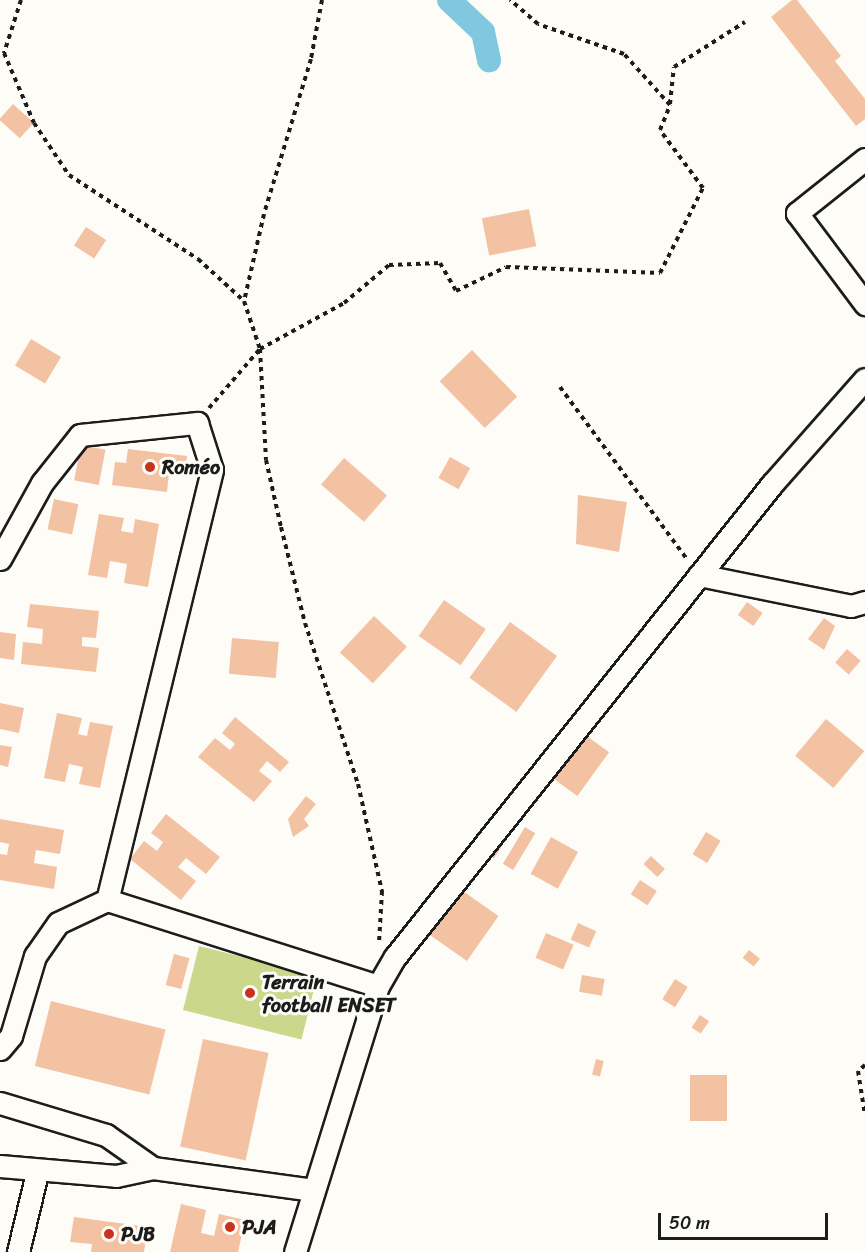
<!DOCTYPE html>
<html>
<head>
<meta charset="utf-8">
<style>
  body { margin:0 }
  #map { position:relative; width:865px; height:1252px; overflow:hidden; background:#fdfcf7; font-family:Sriracha,sans-serif }
  div>[style] { position:absolute }
  .green>* { inset:0; background:#cbd88b; transform-origin:0 0 }
  .canal>* { height:24px; margin:-12px; padding:0 12px; transform-origin:12px; border-radius:12px; background:#7fc8e0 }
  .building>* { inset:0; background:#f3c2a3; transform-origin:0 0 }
  .path>* { height:4px; margin-top:-2px; transform-origin:0; background:repeating-linear-gradient(90deg,#1c1c1c 0 4.5px,transparent 0 9px) }
  .roads { filter:drop-shadow(2px 0 #1c1c1c) drop-shadow(-2px 0 #1c1c1c) drop-shadow(0 2px #1c1c1c) drop-shadow(0 -2px #1c1c1c) }
  .minor>* { height:21px; margin:-10.5px; padding:0 10.5px; transform-origin:10.5px; border-radius:10.5px; background:#fdfcf7 }
  .dots>* { width:16px; height:16px; translate:-50% -50%; box-sizing:border-box; border:3px solid #fdfcf7; border-radius:50% }
  span { translate:-50% -50%; white-space:nowrap; text-align:center; line-height:1.15; -webkit-text-stroke:6px #fdfcf7; paint-order:stroke }
  .poi-label { font-size:20px; color:#1c1c1c; font-weight:700 }
  .left { translate:0 -50%; text-align:left }
  .scale { position:absolute; left:658px; top:1213px; width:170px; height:27px; box-sizing:border-box; border:3px solid #1c1c1c; border-top:0; padding-left:8px; font-size:18px; line-height:21px; white-space:nowrap; color:#1c1c1c; -webkit-text-stroke:4px #fdfcf7; paint-order:stroke }
</style>
</head>
<body>
<div id="map">
  <div class="green">
    <i style="left:199px;top:946px;width:122px;height:66px;rotate:14deg"></i>
  </div>
  <div class="canal">
    <i style="left:449px;top:0;width:47px;rotate:43.3deg"></i>
    <i style="left:483px;top:32px;width:29px;rotate:78deg"></i>
  </div>
  <div class="building">
    <i style="clip-path:polygon(792px 0,797px 0,841px 56px,835px 61px,865px 99px,865px 119px,856px 126px,771px 17px)"></i>
    <i style="left:13px;top:104px;width:28px;height:21px;rotate:42deg"></i>
    <i style="left:529px;top:209px;width:38px;height:48px;rotate:79deg"></i>
    <i style="left:86px;top:227px;width:24px;height:22px;rotate:33deg"></i>
    <i style="left:31px;top:339px;width:35px;height:31px;rotate:31deg"></i>
    <i style="left:472px;top:350px;width:65px;height:45px;rotate:46deg"></i>
    <i style="left:81px;top:445px;width:25px;height:36px;rotate:11deg"></i>
    <i style="clip-path:polygon(128px 449px,187px 456px,185px 474px,169px 472px,167px 492px,112px 485px,115px 462px,126px 463px)"></i>
    <i style="left:450px;top:457px;width:23px;height:24px;rotate:29deg"></i>
    <i style="left:344px;top:458px;width:57px;height:35px;rotate:41deg"></i>
    <i style="clip-path:polygon(578px 495px,627px 502px,619px 552px,576px 544px)"></i>
    <i style="left:54px;top:499px;width:25px;height:31px;rotate:12deg"></i>
    <i style="clip-path:polygon(99px 514px,124px 518px,121px 531px,133px 533px,135px 519px,159px 524px,148px 587px,124px 583px,127px 564px,110px 561px,107px 578px,88px 575px)"></i>
    <i style="left:444px;top:600px;width:51px;height:44px;rotate:35deg"></i>
    <i style="left:747px;top:602px;width:19px;height:16px;rotate:35deg"></i>
    <i style="clip-path:polygon(30px 604px,99px 611px,96px 638px,82px 637px,82px 646px,99px 648px,96px 672px,21px 664px,23px 642px,42px 644px,43px 629px,27px 627px)"></i>
    <i style="left:374px;top:616px;width:45px;height:50px;rotate:43deg"></i>
    <i style="clip-path:polygon(824px 618px,835px 626px,824px 650px,808px 639px)"></i>
    <i style="left:510px;top:622px;width:58px;height:69px;rotate:36deg"></i>
    <i style="clip-path:polygon(0 632px,16px 634px,14px 660px,0 658px)"></i>
    <i style="left:232px;top:638px;width:47px;height:36px;rotate:5deg"></i>
    <i style="left:847px;top:649px;width:18px;height:18px;rotate:41deg"></i>
    <i style="clip-path:polygon(0 703px,24px 708px,19px 733px,0 729px)"></i>
    <i style="clip-path:polygon(57px 713px,82px 718px,78px 734px,87px 736px,90px 722px,113px 726px,100px 788px,79px 784px,83px 767px,69px 764px,65px 782px,44px 778px)"></i>
    <i style="clip-path:polygon(235px 717px,289px 762px,280px 772px,267px 761px,259px 771px,272px 781px,254px 802px,198px 757px,215px 738px,230px 750px,235px 744px,222px 733px)"></i>
    <i style="left:826px;top:719px;width:50px;height:48px;rotate:40deg"></i>
    <i style="left:584px;top:734px;width:31px;height:54px;rotate:36deg"></i>
    <i style="clip-path:polygon(0 745px,12px 747px,8px 767px,0 765px)"></i>
    <i style="clip-path:polygon(306px 796px,316px 804px,304px 819px,309px 826px,293px 837px,288px 819px)"></i>
    <i style="clip-path:polygon(166px 814px,220px 857px,206px 874px,186px 858px,178px 867px,196px 881px,181px 900px,130px 859px,144px 841px,157px 851px,163px 842px,151px 833px)"></i>
    <i style="clip-path:polygon(0 819px,64px 830px,60px 854px,36px 850px,34px 863px,57px 867px,54px 889px,0 880px,0 854px,7px 855px,9px 844px,0 842px)"></i>
    <i style="left:508px;top:819px;width:9px;height:41px;rotate:32deg"></i>
    <i style="left:525px;top:827px;width:12px;height:43px;rotate:31deg"></i>
    <i style="left:706px;top:832px;width:17px;height:26px;rotate:31deg"></i>
    <i style="left:551px;top:837px;width:31px;height:42px;rotate:29deg"></i>
    <i style="left:651px;top:856px;width:19px;height:11px;rotate:43deg"></i>
    <i style="left:640px;top:880px;width:20px;height:17px;rotate:33deg"></i>
    <i style="left:460px;top:889px;width:47px;height:55px;rotate:35deg"></i>
    <i style="left:578px;top:923px;width:20px;height:18px;rotate:24deg"></i>
    <i style="left:546px;top:933px;width:30px;height:27px;rotate:23deg"></i>
    <i style="left:749px;top:950px;width:14px;height:10px;rotate:39deg"></i>
    <i style="left:174px;top:954px;width:16px;height:32px;rotate:15deg"></i>
    <i style="left:582px;top:975px;width:23px;height:17px;rotate:10deg"></i>
    <i style="left:675px;top:979px;width:15px;height:24px;rotate:32deg"></i>
    <i style="left:51px;top:1001px;width:118px;height:67px;rotate:14deg"></i>
    <i style="left:700px;top:1015px;width:11px;height:15px;rotate:34deg"></i>
    <i style="left:203px;top:1039px;width:67px;height:110px;rotate:12deg"></i>
    <i style="left:596px;top:1059px;width:8px;height:16px;rotate:14deg"></i>
    <i style="left:727px;top:1075px;width:46px;height:37px;rotate:90deg"></i>
    <i style="clip-path:polygon(181px 1204px,206px 1210px,201px 1233px,214px 1236px,219px 1214px,245px 1220px,238px 1252px,170px 1252px)"></i>
    <i style="clip-path:polygon(74px 1217px,148px 1227px,144px 1252px,91px 1252px,92px 1244px,70px 1242px)"></i>
  </div>
  <div class="path">
    <i style="left:21px;top:0;width:56px;rotate:107.8deg"></i>
    <i style="left:4px;top:53px;width:76px;rotate:66.8deg"></i>
    <i style="left:34px;top:123px;width:63px;rotate:56.1deg"></i>
    <i style="left:69px;top:175px;width:154px;rotate:33.1deg"></i>
    <i style="left:198px;top:259px;width:62px;rotate:42.4deg"></i>
    <i style="left:322px;top:0;width:60px;rotate:100.6deg"></i>
    <i style="left:311px;top:59px;width:162px;rotate:106.9deg"></i>
    <i style="left:264px;top:214px;width:89px;rotate:102.9deg"></i>
    <i style="left:244px;top:301px;width:51px;rotate:71.6deg"></i>
    <i style="left:260px;top:349px;width:111px;rotate:86.9deg"></i>
    <i style="left:266px;top:460px;width:69px;rotate:77.4deg"></i>
    <i style="left:281px;top:527px;width:99px;rotate:76deg"></i>
    <i style="left:305px;top:623px;width:169px;rotate:71.8deg"></i>
    <i style="left:358px;top:784px;width:110px;rotate:77.4deg"></i>
    <i style="left:382px;top:891px;width:52px;rotate:93.3deg"></i>
    <i style="left:670px;top:104px;width:37px;rotate:-84deg"></i>
    <i style="left:674px;top:67px;width:84px;rotate:-32.4deg"></i>
    <i style="left:560px;top:387px;width:212px;rotate:53.6deg"></i>
    <i style="left:209px;top:408px;width:78px;rotate:-49.2deg"></i>
    <i style="left:260px;top:349px;width:96px;rotate:-28.7deg"></i>
    <i style="left:344px;top:303px;width:59px;rotate:-40.2deg"></i>
    <i style="left:389px;top:265px;width:51px;rotate:-2.2deg"></i>
    <i style="left:440px;top:263px;width:32px;rotate:60deg"></i>
    <i style="left:456px;top:291px;width:55px;rotate:-25.6deg"></i>
    <i style="left:506px;top:267px;width:154px;rotate:2.2deg"></i>
    <i style="left:660px;top:273px;width:95px;rotate:-63.2deg"></i>
    <i style="left:703px;top:188px;width:72px;rotate:-126.6deg"></i>
    <i style="left:660px;top:130px;width:27px;rotate:-68deg"></i>
    <i style="left:670px;top:105px;width:69px;rotate:-132deg"></i>
    <i style="left:624px;top:54px;width:91px;rotate:-160.8deg"></i>
    <i style="left:538px;top:24px;width:37px;rotate:-139deg"></i>
    <i style="left:865px;top:1065px;width:9px;rotate:139deg"></i>
    <i style="left:858px;top:1071px;width:45px;rotate:81deg"></i>
  </div>
  <div class="roads">
    <div class="minor">
      <i style="left:865px;top:159px;width:87px;rotate:141.5deg"></i>
      <i style="left:797px;top:213px;width:114px;rotate:53.2deg"></i>
      <i style="left:0;top:559px;width:87px;rotate:-61.1deg"></i>
      <i style="left:42px;top:483px;width:61px;rotate:-51.6deg"></i>
      <i style="left:80px;top:435px;width:118px;rotate:-5.9deg"></i>
      <i style="left:197px;top:423px;width:49px;rotate:72.3deg"></i>
      <i style="left:212px;top:470px;width:443px;rotate:103.7deg"></i>
      <i style="left:107px;top:900px;width:284px;rotate:17.6deg"></i>
      <i style="left:699px;top:575px;width:155px;rotate:11.5deg"></i>
      <i style="left:851px;top:606px;width:15px;rotate:-16deg"></i>
      <i style="left:0;top:1049px;width:17px;rotate:-50deg"></i>
      <i style="left:11px;top:1036px;width:84px;rotate:-73.3deg"></i>
      <i style="left:35px;top:956px;width:40px;rotate:-55.1deg"></i>
      <i style="left:58px;top:923px;width:54px;rotate:-25.1deg"></i>
      <i style="left:0;top:1103px;width:111px;rotate:16.8deg"></i>
      <i style="left:106px;top:1135px;width:57px;rotate:35.1deg"></i>
      <i style="left:0;top:1166px;width:116px;rotate:4.9deg"></i>
      <i style="left:116px;top:1176px;width:38px;rotate:-12deg"></i>
      <i style="left:153px;top:1168px;width:162px;rotate:7.8deg"></i>
      <i style="left:18px;top:1252px;width:81px;rotate:-76.5deg"></i>
      <i style="left:295px;top:1252px;width:279px;rotate:-72.7deg"></i>
      <i style="left:378px;top:986px;width:34px;rotate:-60deg"></i>
      <i style="left:395px;top:957px;width:605px;rotate:-51.44deg"></i>
      <i style="left:772px;top:484px;width:140px;rotate:-48.5deg"></i>
    </div>
  </div>
  <div class="dots">
    <i style="left:150px;top:467px;background:#c8321e"></i>
    <i style="left:250px;top:993px;background:#c8321e"></i>
    <i style="left:230px;top:1227px;background:#c8321e"></i>
    <i style="left:109px;top:1234px;background:#c8321e"></i>
  </div>
  <div class="poi-label">
    <span class="left" style="left:162px;top:467px">Roméo</span>
    <span class="left" style="left:262px;top:994px">Terrain<br>football ENSET</span>
    <span class="left" style="left:242px;top:1227px">PJA</span>
    <span class="left" style="left:121px;top:1234px">PJB</span>
  </div>
  <div class="scale">50 m</div>
</div>
</body>
</html>
